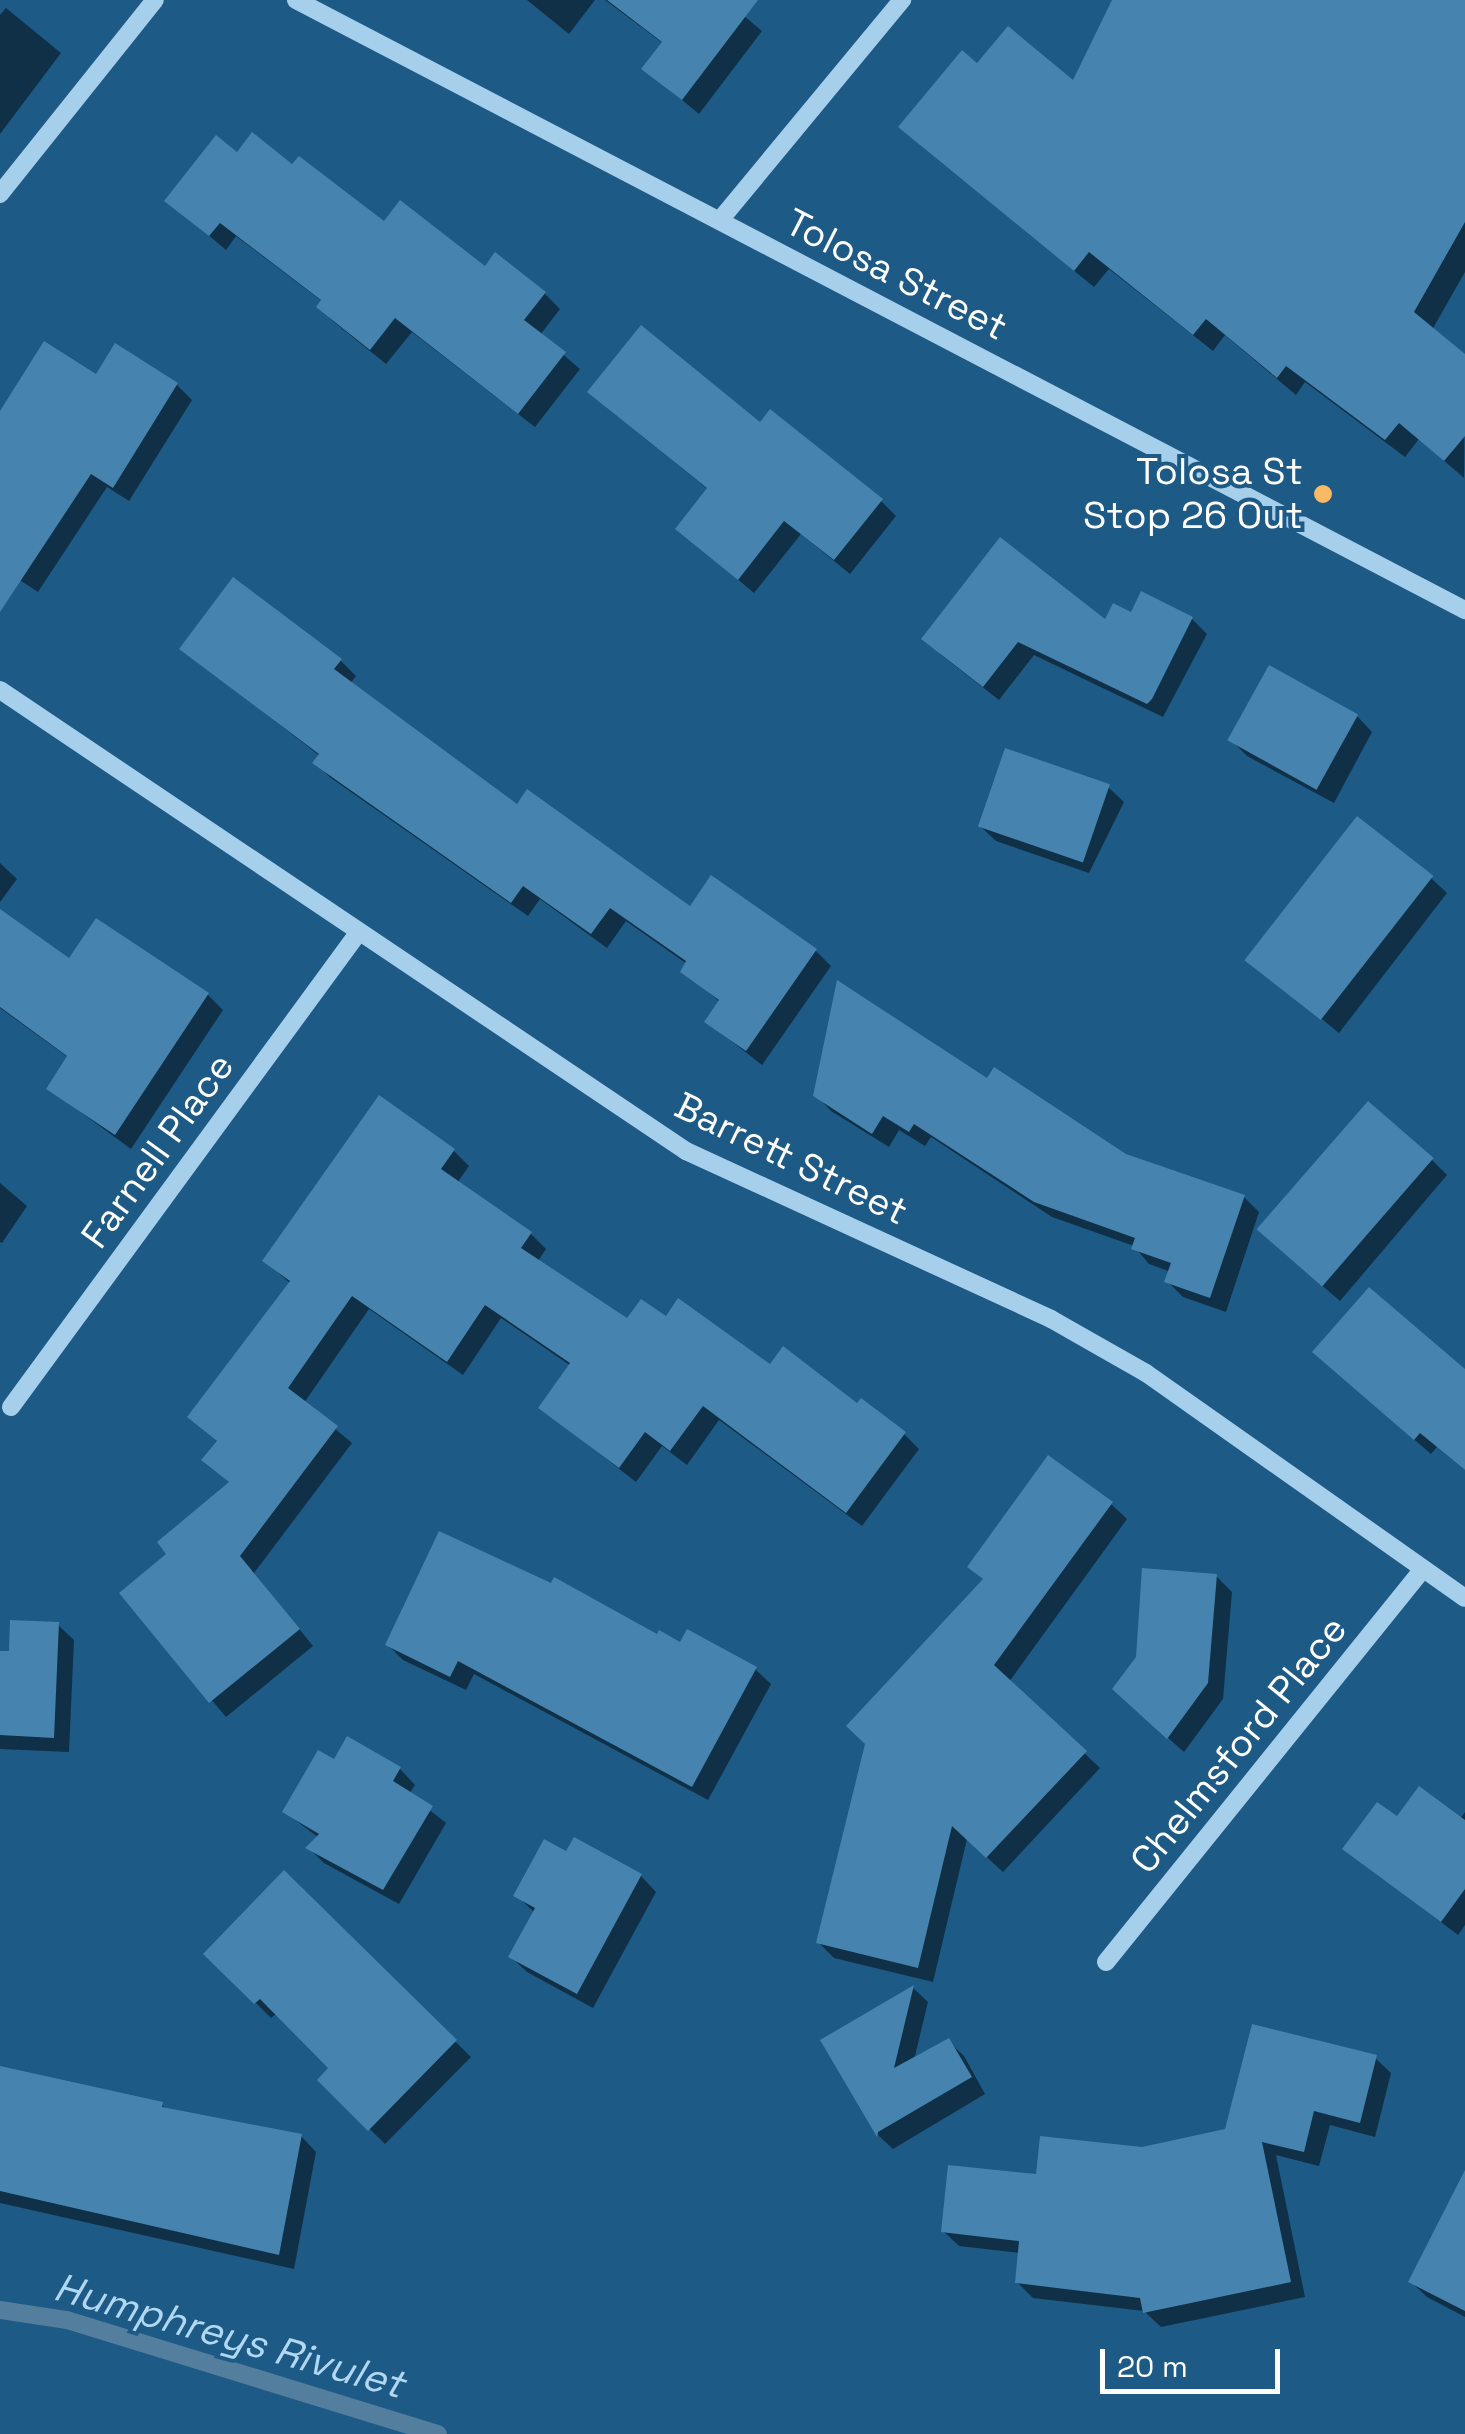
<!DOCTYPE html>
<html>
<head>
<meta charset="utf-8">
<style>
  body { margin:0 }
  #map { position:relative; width:1465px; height:2434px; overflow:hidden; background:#1d5a86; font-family:"Space Grotesk",sans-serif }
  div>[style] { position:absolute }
  .shadow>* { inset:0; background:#0007 }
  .stream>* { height:18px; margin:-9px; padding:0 9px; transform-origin:9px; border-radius:9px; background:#537e9d }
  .building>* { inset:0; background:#4684af; transform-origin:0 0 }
  .minor>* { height:18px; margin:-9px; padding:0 9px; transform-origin:9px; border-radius:9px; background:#a6cfeb }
  .dots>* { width:28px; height:28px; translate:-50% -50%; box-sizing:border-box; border:5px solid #1d5a86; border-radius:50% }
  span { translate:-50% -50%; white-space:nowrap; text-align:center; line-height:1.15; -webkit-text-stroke:8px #1d5a86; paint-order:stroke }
  .street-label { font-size:38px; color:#fff }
  .poi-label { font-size:38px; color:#fff }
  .right { translate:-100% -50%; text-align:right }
  .water-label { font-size:40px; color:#b1d8f2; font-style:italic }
  .scale { position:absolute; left:1100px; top:2349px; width:180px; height:45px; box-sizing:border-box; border:5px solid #fff; border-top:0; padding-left:12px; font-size:30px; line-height:35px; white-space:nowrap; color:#fff; -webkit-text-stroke:8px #1d5a86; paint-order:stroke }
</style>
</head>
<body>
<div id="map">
  <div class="shadow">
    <i style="clip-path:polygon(527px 0,595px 0,569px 34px)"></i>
    <i style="clip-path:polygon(605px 0,725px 0,762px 31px,699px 114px,645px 69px,664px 44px)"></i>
    <i style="clip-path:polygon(1115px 0,1442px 0,1465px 11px,1465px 272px,1432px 330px,1465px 357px,1464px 478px,1419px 439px,1405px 457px,1305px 382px,1296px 395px,1225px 335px,1213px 351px,1109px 269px,1094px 287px,920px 145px,977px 67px,1074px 84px)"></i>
    <i style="clip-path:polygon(6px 8px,61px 53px,0 134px,0 15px)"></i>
    <i style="clip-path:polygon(238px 155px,293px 168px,384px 225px,545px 294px,560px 309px,540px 335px,580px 369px,535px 427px,412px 332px,386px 364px,334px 322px,319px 307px,323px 302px,236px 236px,226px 250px,168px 201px)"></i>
    <i style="clip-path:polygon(116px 346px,177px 385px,192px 400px,129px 501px,107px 487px,38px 592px,9px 573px,0 586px,0 416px,96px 378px)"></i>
    <i style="clip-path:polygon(606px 407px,760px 425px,881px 501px,896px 516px,850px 574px,801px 534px,754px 593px,678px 529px,709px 490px)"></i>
    <i style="clip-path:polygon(1132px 615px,1192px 619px,1207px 634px,1163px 717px,1034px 655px,999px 700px,940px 654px)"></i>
    <i style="clip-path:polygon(182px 649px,341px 661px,356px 676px,350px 684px,518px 807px,690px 909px,816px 951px,831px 966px,762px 1065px,707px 1022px,720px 1002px,683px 971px,687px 964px,626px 921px,607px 948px,540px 899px,528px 916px,331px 778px,315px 763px,320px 756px)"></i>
    <i style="clip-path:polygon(1357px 716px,1372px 732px,1334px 803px,1247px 756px,1231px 740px)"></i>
    <i style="clip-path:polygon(1108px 787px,1124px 802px,1089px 873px,996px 841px,980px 826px)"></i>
    <i style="clip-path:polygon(0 863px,17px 879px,0 902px)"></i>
    <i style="clip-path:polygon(1431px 878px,1447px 893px,1339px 1033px,1249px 960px)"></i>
    <i style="clip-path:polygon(0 912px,70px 962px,208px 995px,223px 1010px,131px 1149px,49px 1089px,69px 1058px,0 1008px)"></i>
    <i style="clip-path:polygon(988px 1081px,1125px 1156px,1244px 1197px,1259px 1212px,1226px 1312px,1183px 1297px,1167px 1281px,1171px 1272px,1149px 1264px,1134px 1246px,1052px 1217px,931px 1137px,925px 1146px,899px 1130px,889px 1147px,831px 1111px,816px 1095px)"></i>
    <i style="clip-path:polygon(454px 1151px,469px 1166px,457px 1183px,531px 1234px,546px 1249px,538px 1261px,628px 1322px,666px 1320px,858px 1406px,904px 1434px,919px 1449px,862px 1526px,719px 1420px,687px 1465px,662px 1446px,636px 1482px,541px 1408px,571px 1366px,501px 1318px,463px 1375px,369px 1309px,304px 1403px,352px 1443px,254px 1573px,313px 1646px,226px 1717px,122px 1593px,170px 1554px,231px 1484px,205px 1460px,218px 1442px,190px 1417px,291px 1284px,265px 1261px)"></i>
    <i style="clip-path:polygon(1432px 1160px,1447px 1175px,1340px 1301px,1275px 1245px)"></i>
    <i style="clip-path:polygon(0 1183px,27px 1206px,2px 1243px,0 1242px)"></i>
    <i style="clip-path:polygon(1331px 1367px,1465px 1373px,1465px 1470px,1437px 1447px,1431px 1454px)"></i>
    <i style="clip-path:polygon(1111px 1504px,1127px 1519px,1009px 1682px,1100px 1768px,1003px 1872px,967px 1839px,933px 1982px,834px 1958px,818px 1942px,985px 1581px,970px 1567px)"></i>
    <i style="clip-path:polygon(1216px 1576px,1232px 1592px,1223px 1699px,1184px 1752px,1130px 1704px)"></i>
    <i style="clip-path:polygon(58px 1625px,74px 1640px,69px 1752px,0 1749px,0 1655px,11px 1656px)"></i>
    <i style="clip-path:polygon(658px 1637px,755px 1669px,771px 1684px,708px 1800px,474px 1674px,466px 1690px,403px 1660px,388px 1645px)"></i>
    <i style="clip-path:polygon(400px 1769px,415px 1785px,409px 1794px,446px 1823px,399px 1904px,324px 1863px,309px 1848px,319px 1838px,285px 1812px)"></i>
    <i style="clip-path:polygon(1465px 1812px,1465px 1925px,1458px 1935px,1345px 1849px,1397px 1820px,1460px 1819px)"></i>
    <i style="clip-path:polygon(567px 1854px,641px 1876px,656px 1892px,593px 2008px,527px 1972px,511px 1957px,535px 1913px,516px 1895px)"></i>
    <i style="clip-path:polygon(284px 1874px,471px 2057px,385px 2144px,320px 2080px,332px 2068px,277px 2013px,271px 2018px,207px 1954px)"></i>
    <i style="clip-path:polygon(913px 1988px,928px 2002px,914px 2060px,948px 2041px,964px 2056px,985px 2094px,893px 2149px,879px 2136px,823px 2040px)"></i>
    <i style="clip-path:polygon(1375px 2058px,1391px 2073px,1375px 2137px,1330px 2125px,1319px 2166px,1276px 2155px,1305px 2297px,1161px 2327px,1144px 2311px,1033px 2298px,1017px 2282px,1020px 2253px,959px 2246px,943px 2231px,1039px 2177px,1227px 2131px)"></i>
    <i style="clip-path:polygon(0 2069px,162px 2105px,168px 2111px,301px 2136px,316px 2152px,294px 2269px,0 2203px)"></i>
    <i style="clip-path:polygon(1465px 2212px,1465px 2317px,1427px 2297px,1411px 2282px)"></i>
  </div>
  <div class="stream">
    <i style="left:0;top:2310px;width:68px;rotate:8.5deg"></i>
    <i style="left:67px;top:2320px;width:388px;rotate:17.1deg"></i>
  </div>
  <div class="building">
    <i style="clip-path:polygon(607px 0,758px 0,682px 100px,641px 69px,662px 42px)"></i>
    <i style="clip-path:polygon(1112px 0,1465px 0,1465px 222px,1414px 312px,1465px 354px,1465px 436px,1444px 461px,1399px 423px,1385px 440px,1286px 366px,1277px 378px,1206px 319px,1193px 335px,1089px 252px,1074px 271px,898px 127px,962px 50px,977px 63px,1008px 26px,1073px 80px)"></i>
    <i style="clip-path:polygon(252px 132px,292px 164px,299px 156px,384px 221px,400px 200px,485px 266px,495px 252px,546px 292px,524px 320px,566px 352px,518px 414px,395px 318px,370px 350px,316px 307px,321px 300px,220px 223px,209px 236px,164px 201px,216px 135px,237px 152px)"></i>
    <i style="clip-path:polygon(641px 325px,760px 422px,770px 409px,883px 499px,834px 560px,784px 521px,738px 580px,675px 529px,707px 488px,587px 392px)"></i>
    <i style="clip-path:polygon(44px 341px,96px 374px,115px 343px,178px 383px,113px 488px,91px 474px,0 612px,0 411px)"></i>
    <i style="clip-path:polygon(1000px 537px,1105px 619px,1113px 603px,1131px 612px,1141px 591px,1193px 617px,1152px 699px,1147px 704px,1018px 642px,983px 687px,921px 639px)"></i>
    <i style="clip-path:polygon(233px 577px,342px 659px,334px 669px,517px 804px,527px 789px,690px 906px,711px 875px,817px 949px,746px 1051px,704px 1022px,719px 1000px,680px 972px,686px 961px,610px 908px,591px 934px,523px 886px,511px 903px,312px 763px,319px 754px,179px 649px)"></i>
    <i style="left:1269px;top:665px;width:102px;height:86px;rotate:29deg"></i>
    <i style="left:1005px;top:748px;width:111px;height:83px;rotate:19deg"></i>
    <i style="left:1357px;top:816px;width:97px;height:183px;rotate:38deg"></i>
    <i style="clip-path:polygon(0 909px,69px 958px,96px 918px,209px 993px,115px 1135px,46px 1089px,67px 1056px,0 1007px)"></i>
    <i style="clip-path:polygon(837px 980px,987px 1078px,994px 1067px,1126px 1154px,1245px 1195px,1210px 1298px,1164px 1282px,1171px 1263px,1131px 1249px,1135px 1238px,1034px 1202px,914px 1124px,909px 1132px,883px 1116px,872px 1134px,813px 1096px)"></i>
    <i style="clip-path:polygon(379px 1095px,455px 1149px,441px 1169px,532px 1232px,521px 1248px,627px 1318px,641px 1299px,666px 1316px,678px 1298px,770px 1364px,783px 1346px,857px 1403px,861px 1398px,906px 1432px,846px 1513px,703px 1406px,670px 1451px,645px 1432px,619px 1468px,538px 1408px,570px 1363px,485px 1305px,447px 1362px,352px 1296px,288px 1388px,338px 1426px,240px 1556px,300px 1629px,209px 1703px,119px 1593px,166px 1554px,157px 1542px,229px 1482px,201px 1460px,217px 1441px,187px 1417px,290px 1281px,262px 1261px)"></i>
    <i style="left:1368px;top:1101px;width:87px;height:170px;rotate:41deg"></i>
    <i style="clip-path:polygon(1369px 1287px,1465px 1369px,1465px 1470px,1420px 1433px,1414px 1440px,1312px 1352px)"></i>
    <i style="clip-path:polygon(1048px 1455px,1113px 1502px,994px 1665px,1087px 1751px,986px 1858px,952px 1826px,918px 1968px,816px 1943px,865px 1744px,846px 1726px,983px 1579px,967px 1567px)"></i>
    <i style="clip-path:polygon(439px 1531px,551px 1583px,554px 1577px,657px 1634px,659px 1630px,680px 1642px,687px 1629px,757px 1667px,692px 1787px,458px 1661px,450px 1677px,385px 1645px)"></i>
    <i style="clip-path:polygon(1142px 1568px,1217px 1574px,1208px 1683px,1167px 1739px,1112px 1689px,1136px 1657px)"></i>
    <i style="clip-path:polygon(10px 1620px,59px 1622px,54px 1738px,0 1735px,0 1651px,9px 1651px)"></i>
    <i style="clip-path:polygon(347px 1736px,401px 1767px,393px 1781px,433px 1806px,383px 1890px,305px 1848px,319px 1834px,282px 1812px,318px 1750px,334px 1759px)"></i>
    <i style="clip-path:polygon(1419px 1786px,1465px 1820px,1465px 1889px,1441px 1922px,1342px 1849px,1377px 1802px,1397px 1816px)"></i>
    <i style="clip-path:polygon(574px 1837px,642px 1874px,577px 1994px,508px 1957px,535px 1908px,513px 1896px,544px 1839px,566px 1851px)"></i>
    <i style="clip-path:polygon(284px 1870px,457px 2040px,368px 2131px,317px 2080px,328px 2068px,260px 1999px,254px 2004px,203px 1954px)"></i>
    <i style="clip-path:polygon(914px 1985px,894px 2068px,949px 2038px,972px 2077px,878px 2132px,877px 2137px,820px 2040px)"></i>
    <i style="clip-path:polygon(1252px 2024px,1377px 2055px,1360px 2123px,1314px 2111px,1304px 2152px,1262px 2142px,1291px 2282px,1143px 2313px,1140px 2298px,1015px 2283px,1019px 2241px,941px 2232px,948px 2165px,1036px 2174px,1040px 2136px,1142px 2147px,1225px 2129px)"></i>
    <i style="clip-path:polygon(0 2066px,163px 2102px,162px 2107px,302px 2134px,279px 2255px,0 2191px)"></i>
    <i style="clip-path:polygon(1465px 2170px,1465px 2311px,1408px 2282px)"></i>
  </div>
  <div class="minor">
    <i style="left:296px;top:0;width:1319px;rotate:27.56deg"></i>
    <i style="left:0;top:194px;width:248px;rotate:-51.4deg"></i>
    <i style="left:720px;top:220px;width:286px;rotate:-50.4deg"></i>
    <i style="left:0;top:690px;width:827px;rotate:33.9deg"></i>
    <i style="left:686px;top:1151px;width:402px;rotate:24.7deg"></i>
    <i style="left:1051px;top:1319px;width:109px;rotate:29.6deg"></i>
    <i style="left:1146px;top:1373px;width:390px;rotate:35.2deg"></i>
    <i style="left:11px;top:1407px;width:587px;rotate:-53.79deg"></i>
    <i style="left:1106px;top:1962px;width:505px;rotate:-51.11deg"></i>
  </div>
  <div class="dots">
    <i style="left:1323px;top:494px;background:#fab964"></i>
  </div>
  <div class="street-label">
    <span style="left:896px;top:275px;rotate:27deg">Tolosa Street</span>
    <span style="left:158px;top:1151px;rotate:-54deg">Farnell Place</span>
    <span style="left:791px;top:1159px;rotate:26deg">Barrett Street</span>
    <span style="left:1239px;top:1745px;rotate:-51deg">Chelmsford Place</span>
  </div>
  <div class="poi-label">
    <span class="right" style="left:1303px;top:494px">Tolosa St<br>Stop 26 Out</span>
  </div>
  <div class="water-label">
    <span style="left:229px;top:2336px;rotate:16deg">Humphreys Rivulet</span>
  </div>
  <div class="scale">20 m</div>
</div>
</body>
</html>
